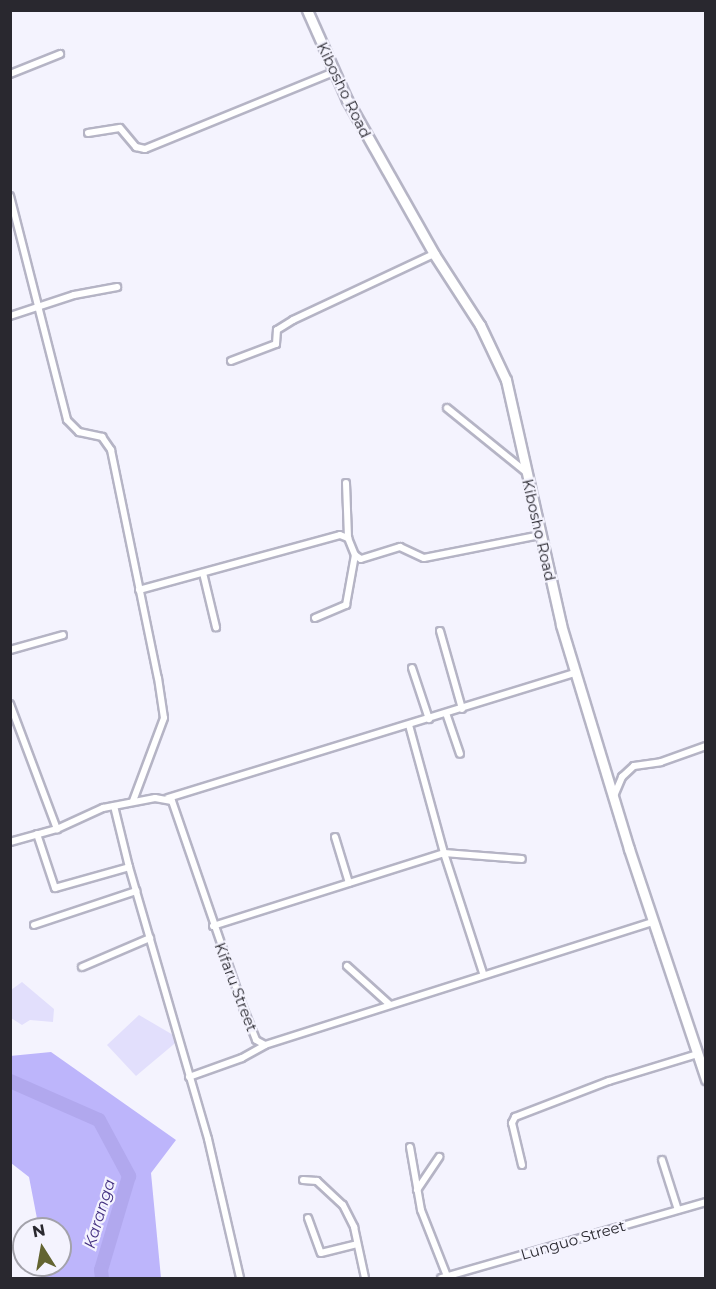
<!DOCTYPE html>
<html>
<head>
<meta charset="utf-8">
<style>
  body { margin:0 }
  #map { position:relative; width:716px; height:1289px; overflow:hidden; background:#f4f3fe; font-family:Montserrat,sans-serif }
  div>[style] { position:absolute }
  .green>* { inset:0; background:#e2dffc }
  .forest>* { inset:0; background:#bdb5fb }
  .river>* { height:14px; margin:-7px; padding:0 7px; transform-origin:7px; border-radius:7px; background:#b1a8ee }
  .roads { filter:drop-shadow(2px 0 #b5b4c5) drop-shadow(-2px 0 #b5b4c5) drop-shadow(0 2px #b5b4c5) drop-shadow(0 -2px #b5b4c5) }
  .minor>* { height:6px; margin:-3px; padding:0 3px; transform-origin:3px; border-radius:3px; background:#fff }
  .secondary>* { height:9px; margin:-4.5px; padding:0 4.5px; transform-origin:4.5px; border-radius:4.5px; background:#fff }
  span { translate:-50% -50%; white-space:nowrap; text-align:center; line-height:1.15; -webkit-text-stroke:4.5px #f4f3fe; paint-order:stroke }
  .street-label { font-size:15px; color:#29282f }
  .water-label { font-size:16px; color:#443181; font-style:italic }
  .frame { position:absolute; inset:0; border:12px solid #29282f; pointer-events:none }
  .north { position:absolute; left:12px; top:1217px; width:60px; height:60px; box-sizing:border-box; background:#f4f3fe; border:2px solid #a3a2ab; border-radius:50%; rotate:349deg; font-size:16px; font-weight:700; line-height:24px; text-align:center; color:#29282f }
  .north::after { content:''; display:block; margin:auto; width:21px; height:27px; background:#636431; clip-path:polygon(50% 0,100% 100%,50% 72%,0 100%) }
</style>
</head>
<body>
<div id="map">
  <div class="green">
    <i style="clip-path:polygon(22px 982px,54px 1009px,53px 1022px,30px 1020px,22px 1025px,11px 1018px,11px 990px)"></i>
    <i style="clip-path:polygon(139px 1015px,180px 1039px,136px 1076px,107px 1045px)"></i>
  </div>
  <div class="forest">
    <i style="clip-path:polygon(51px 1052px,176px 1140px,151px 1173px,161px 1278px,45px 1278px,44px 1265px,60px 1265px,60px 1229px,39px 1229px,29px 1177px,11px 1163px,10px 1056px)"></i>
  </div>
  <div class="river">
    <i style="left:10px;top:1081px;width:97px;rotate:23.7deg"></i>
    <i style="left:99px;top:1120px;width:64px;rotate:61.8deg"></i>
    <i style="left:129px;top:1176px;width:98px;rotate:106.6deg"></i>
    <i style="left:101px;top:1270px;width:8px;rotate:83deg"></i>
  </div>
  <div class="roads">
    <div class="minor">
      <i style="left:10px;top:74px;width:54px;rotate:-21.8deg"></i>
      <i style="left:88px;top:133px;width:32px;rotate:-9deg"></i>
      <i style="left:120px;top:128px;width:25px;rotate:50deg"></i>
      <i style="left:136px;top:147px;width:9px;rotate:13deg"></i>
      <i style="left:145px;top:149px;width:204px;rotate:-22.2deg"></i>
      <i style="left:10px;top:196px;width:231px;rotate:75.7deg"></i>
      <i style="left:67px;top:420px;width:17px;rotate:45deg"></i>
      <i style="left:79px;top:432px;width:24px;rotate:12deg"></i>
      <i style="left:102px;top:437px;width:16px;rotate:55deg"></i>
      <i style="left:111px;top:450px;width:233px;rotate:78.4deg"></i>
      <i style="left:158px;top:678px;width:40px;rotate:81.5deg"></i>
      <i style="left:164px;top:718px;width:89px;rotate:110.5deg"></i>
      <i style="left:10px;top:316px;width:67px;rotate:-18.2deg"></i>
      <i style="left:74px;top:295px;width:44px;rotate:-10.5deg"></i>
      <i style="left:231px;top:361px;width:48px;rotate:-20.7deg"></i>
      <i style="left:276px;top:344px;width:14px;rotate:-86deg"></i>
      <i style="left:277px;top:330px;width:19px;rotate:-32deg"></i>
      <i style="left:293px;top:320px;width:156px;rotate:-25.1deg"></i>
      <i style="left:447px;top:408px;width:102px;rotate:39deg"></i>
      <i style="left:346px;top:483px;width:55px;rotate:87.9deg"></i>
      <i style="left:203px;top:573px;width:56px;rotate:76.5deg"></i>
      <i style="left:139px;top:590px;width:208px;rotate:-15.3deg"></i>
      <i style="left:340px;top:535px;width:9px;rotate:21deg"></i>
      <i style="left:348px;top:538px;width:18px;rotate:68deg"></i>
      <i style="left:355px;top:555px;width:7px;rotate:34deg"></i>
      <i style="left:361px;top:559px;width:41px;rotate:-17.1deg"></i>
      <i style="left:400px;top:547px;width:26px;rotate:25deg"></i>
      <i style="left:424px;top:558px;width:118px;rotate:-11.2deg"></i>
      <i style="left:315px;top:618px;width:34px;rotate:-23deg"></i>
      <i style="left:346px;top:605px;width:51px;rotate:-79.8deg"></i>
      <i style="left:440px;top:631px;width:81px;rotate:74.2deg"></i>
      <i style="left:10px;top:650px;width:55px;rotate:-15.8deg"></i>
      <i style="left:412px;top:668px;width:54px;rotate:71.6deg"></i>
      <i style="left:10px;top:704px;width:134px;rotate:69.4deg"></i>
      <i style="left:446px;top:713px;width:43px;rotate:71.1deg"></i>
      <i style="left:409px;top:725px;width:133px;rotate:74.7deg"></i>
      <i style="left:444px;top:853px;width:126px;rotate:72deg"></i>
      <i style="left:614px;top:796px;width:21px;rotate:-67deg"></i>
      <i style="left:622px;top:777px;width:16px;rotate:-43deg"></i>
      <i style="left:634px;top:766px;width:27px;rotate:-8deg"></i>
      <i style="left:661px;top:762px;width:48px;rotate:-19.6deg"></i>
      <i style="left:168px;top:798px;width:426px;rotate:-17.1deg"></i>
      <i style="left:114px;top:806px;width:63px;rotate:76.2deg"></i>
      <i style="left:37px;top:834px;width:57px;rotate:71.6deg"></i>
      <i style="left:55px;top:888px;width:77px;rotate:-15.8deg"></i>
      <i style="left:129px;top:867px;width:283px;rotate:73.8deg"></i>
      <i style="left:208px;top:1139px;width:143px;rotate:77deg"></i>
      <i style="left:335px;top:837px;width:48px;rotate:73.1deg"></i>
      <i style="left:10px;top:842px;width:49px;rotate:-15.5deg"></i>
      <i style="left:57px;top:829px;width:51px;rotate:-24.5deg"></i>
      <i style="left:103px;top:808px;width:53px;rotate:-10.9deg"></i>
      <i style="left:155px;top:798px;width:17px;rotate:10deg"></i>
      <i style="left:172px;top:801px;width:221px;rotate:71deg"></i>
      <i style="left:244px;top:1010px;width:32px;rotate:68deg"></i>
      <i style="left:256px;top:1040px;width:10px;rotate:29deg"></i>
      <i style="left:265px;top:1045px;width:407px;rotate:-17.6deg"></i>
      <i style="left:34px;top:925px;width:108px;rotate:-18.4deg"></i>
      <i style="left:213px;top:926px;width:242px;rotate:-17.5deg"></i>
      <i style="left:444px;top:853px;width:78px;rotate:4.4deg"></i>
      <i style="left:347px;top:966px;width:57px;rotate:42.1deg"></i>
      <i style="left:82px;top:967px;width:74px;rotate:-23.1deg"></i>
      <i style="left:189px;top:1077px;width:56px;rotate:-19.7deg"></i>
      <i style="left:242px;top:1058px;width:26px;rotate:-29deg"></i>
      <i style="left:410px;top:1147px;width:64px;rotate:80.1deg"></i>
      <i style="left:421px;top:1210px;width:71px;rotate:68.5deg"></i>
      <i style="left:662px;top:1160px;width:52px;rotate:72.3deg"></i>
      <i style="left:522px;top:1165px;width:43px;rotate:-103.4deg"></i>
      <i style="left:512px;top:1123px;width:7px;rotate:-63deg"></i>
      <i style="left:515px;top:1117px;width:101px;rotate:-21deg"></i>
      <i style="left:609px;top:1081px;width:93px;rotate:-16.9deg"></i>
      <i style="left:303px;top:1180px;width:14px;rotate:4deg"></i>
      <i style="left:317px;top:1181px;width:35px;rotate:43deg"></i>
      <i style="left:343px;top:1205px;width:25px;rotate:63deg"></i>
      <i style="left:354px;top:1227px;width:52px;rotate:77.8deg"></i>
      <i style="left:417px;top:1190px;width:40px;rotate:-56deg"></i>
      <i style="left:308px;top:1218px;width:37px;rotate:70deg"></i>
      <i style="left:321px;top:1253px;width:37px;rotate:-14deg"></i>
      <i style="left:441px;top:1278px;width:276px;rotate:-16deg"></i>
    </div>
    <div class="secondary">
      <i style="left:307px;top:10px;width:98px;rotate:66deg"></i>
      <i style="left:347px;top:100px;width:177px;rotate:60.5deg"></i>
      <i style="left:434px;top:254px;width:85px;rotate:57.1deg"></i>
      <i style="left:480px;top:325px;width:61px;rotate:64.7deg"></i>
      <i style="left:506px;top:380px;width:251px;rotate:77.3deg"></i>
      <i style="left:561px;top:625px;width:234px;rotate:73.1deg"></i>
      <i style="left:629px;top:849px;width:243px;rotate:71.5deg"></i>
    </div>
  </div>
  <div class="street-label">
    <span style="left:344px;top:90px;rotate:64deg">Kibosho Road</span>
    <span style="left:539px;top:530px;rotate:77deg">Kibosho Road</span>
    <span style="left:236px;top:987px;rotate:69deg">Kifaru Street</span>
    <span style="left:573px;top:1240px;rotate:-16deg">Lunguo Street</span>
  </div>
  <div class="water-label">
    <span style="left:100px;top:1214px;rotate:-73deg">Karanga</span>
  </div>
  <div class="frame"></div>
  <div class="north">N</div>
</div>
</body>
</html>
